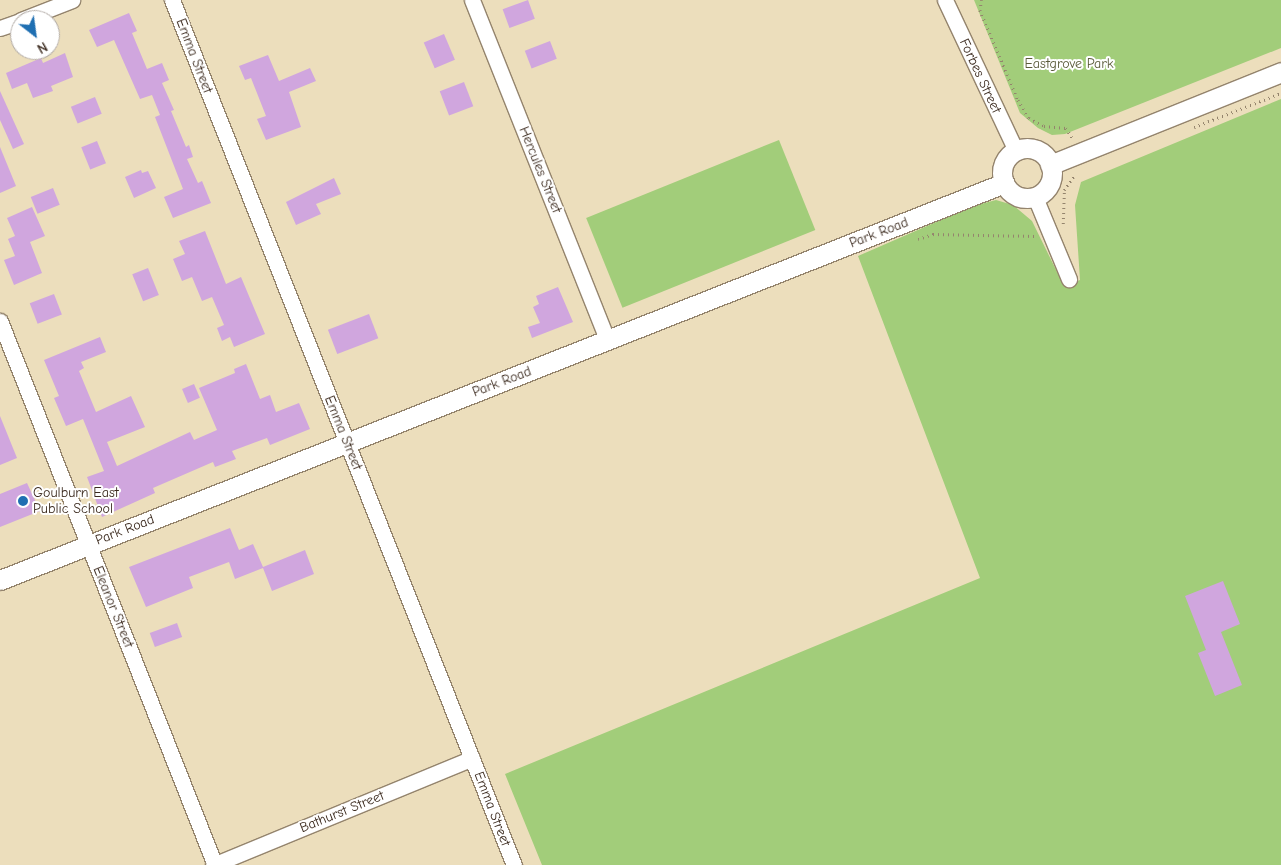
<!DOCTYPE html>
<html>
<head>
<meta charset="utf-8">
<style>
  body { margin:0 }
  #map { position:relative; width:1281px; height:865px; overflow:hidden; background:#ecdebc; font-family:"Comic Neue",sans-serif }
  div>[style] { position:absolute }
  .green>* { inset:0; background:#a2cd7a; transform-origin:0 0 }
  .building>* { inset:0; background:#d0a6de; transform-origin:0 0 }
  .path>* { height:2.5px; margin-top:-1.25px; transform-origin:0; background:repeating-linear-gradient(90deg,#94846d 0 1px,transparent 0 5px) }
  .roads { filter:drop-shadow(1px 0 #94846d) drop-shadow(-1px 0 #94846d) drop-shadow(0 1px #94846d) drop-shadow(0 -1px #94846d) }
  .minor>* { height:15px; margin:-7.5px; padding:0 7.5px; transform-origin:7.5px; border-radius:7.5px; background:#fff }
  .tertiary>* { height:19px; margin:-9.5px; padding:0 9.5px; transform-origin:9.5px; border-radius:9.5px; background:#fff }
  .tertiary>.ring { margin:-9.5px; padding:0; box-sizing:content-box; background:none; border:19px solid #fff; border-radius:50% }
  .dots>* { width:14px; height:14px; translate:-50% -50%; box-sizing:border-box; border:2px solid #fff; border-radius:50% }
  span { translate:-50% -50%; white-space:nowrap; text-align:center; line-height:1.15; -webkit-text-stroke:4px #fff; paint-order:stroke }
  .street-label { font-size:14px; color:#3b2a1e }
  .park-label { font-size:14px; color:#5a5b3a }
  .poi-label { font-size:14px; color:#3b2a1e }
  .left { translate:0 -50%; text-align:left }
  .north { position:absolute; left:10px; top:10px; width:50px; height:50px; box-sizing:border-box; background:#fff; border:1px solid #b1aaa5; border-radius:50%; rotate:150deg; font-size:14px; font-weight:700; line-height:20px; text-align:center; color:#3b2a1e }
  .north::after { content:''; display:block; margin:auto; width:18px; height:22px; background:#1f6fb2; clip-path:polygon(50% 0,100% 100%,50% 72%,0 100%) }
</style>
</head>
<body>
<div id="map">
  <div class="green">
    <i style="clip-path:polygon(974px 0,1281px 0,1281px 48px,1065px 134px,1052px 135px,1038px 128px,1020px 113px)"></i>
    <i style="clip-path:polygon(1281px 99px,1281px 865px,542px 865px,505px 774px,980px 578px,858px 256px,973px 206px,996px 200px,1013px 205px,1032px 221px,1064px 286px,1080px 280px,1075px 205px,1081px 182px)"></i>
    <i style="left:779px;top:140px;width:97px;height:208px;rotate:68deg"></i>
  </div>
  <div class="building">
    <i style="left:528px;top:0;width:20px;height:27px;rotate:70deg"></i>
    <i style="clip-path:polygon(129px 13px,137px 31px,132px 33px,147px 69px,162px 63px,169px 80px,162px 83px,174px 110px,171px 111px,186px 147px,189px 145px,193px 157px,187px 159px,198px 183px,202px 181px,211px 203px,173px 218px,164px 197px,183px 189px,155px 117px,160px 115px,152px 95px,140px 99px,114px 40px,97px 47px,89px 30px)"></i>
    <i style="left:444px;top:34px;width:28px;height:22px;rotate:67deg"></i>
    <i style="left:550px;top:41px;width:19px;height:27px;rotate:69deg"></i>
    <i style="clip-path:polygon(65px 53px,73px 77px,51px 86px,53px 91px,33px 98px,27px 83px,12px 89px,6px 73px,41px 58px,43px 63px)"></i>
    <i style="clip-path:polygon(268px 55px,279px 81px,310px 68px,316px 81px,289px 92px,301px 127px,266px 140px,257px 119px,266px 116px,251px 78px,245px 80px,239px 66px)"></i>
    <i style="left:464px;top:82px;width:26px;height:26px;rotate:69deg"></i>
    <i style="clip-path:polygon(0 91px,24px 144px,13px 149px,0 120px)"></i>
    <i style="left:95px;top:97px;width:18px;height:26px;rotate:68deg"></i>
    <i style="left:97px;top:141px;width:24px;height:17px;rotate:68deg"></i>
    <i style="clip-path:polygon(0 147px,16px 186px,0 193px)"></i>
    <i style="clip-path:polygon(141px 170px,142px 173px,148px 171px,156px 188px,134px 198px,125px 177px)"></i>
    <i style="clip-path:polygon(334px 178px,341px 194px,316px 204px,321px 214px,296px 225px,286px 202px)"></i>
    <i style="left:53px;top:188px;width:18px;height:24px;rotate:68deg"></i>
    <i style="clip-path:polygon(32px 207px,45px 236px,30px 242px,42px 273px,14px 285px,4px 260px,15px 256px,8px 239px,15px 236px,7px 218px)"></i>
    <i style="clip-path:polygon(205px 231px,226px 284px,241px 277px,265px 334px,234px 347px,230px 337px,222px 341px,217px 328px,224px 325px,212px 297px,202px 301px,192px 277px,182px 281px,173px 259px,185px 254px,179px 241px)"></i>
    <i style="left:148px;top:268px;width:29px;height:17px;rotate:68deg"></i>
    <i style="clip-path:polygon(558px 287px,573px 322px,532px 338px,528px 327px,540px 323px,533px 307px,539px 304px,536px 296px)"></i>
    <i style="left:54px;top:294px;width:22px;height:26px;rotate:69deg"></i>
    <i style="left:369px;top:314px;width:26px;height:44px;rotate:69deg"></i>
    <i style="clip-path:polygon(100px 337px,106px 352px,81px 362px,84px 368px,79px 371px,96px 412px,131px 396px,145px 427px,107px 442px,117px 466px,190px 432px,194px 440px,217px 430px,199px 388px,235px 373px,234px 369px,246px 364px,260px 399px,270px 395px,276px 412px,299px 403px,310px 429px,270px 445px,267px 438px,232px 451px,236px 459px,215px 467px,213px 462px,153px 488px,155px 493px,102px 517px,87px 477px,104px 471px,83px 419px,66px 426px,54px 398px,59px 396px,44px 360px)"></i>
    <i style="left:194px;top:384px;width:15px;height:13px;rotate:67deg"></i>
    <i style="clip-path:polygon(0 416px,17px 458px,0 465px)"></i>
    <i style="clip-path:polygon(27px 483px,40px 511px,0 527px,0 494px)"></i>
    <i style="clip-path:polygon(230px 528px,239px 550px,253px 544px,263px 567px,305px 550px,314px 574px,272px 591px,263px 568px,235px 579px,229px 562px,189px 577px,193px 588px,146px 607px,129px 567px)"></i>
    <i style="clip-path:polygon(1223px 581px,1240px 624px,1221px 632px,1242px 685px,1215px 696px,1198px 653px,1206px 650px,1185px 596px)"></i>
    <i style="left:177px;top:623px;width:15px;height:29px;rotate:70deg"></i>
  </div>
  <div class="path">
    <i style="left:982px;top:0;width:10px;rotate:101deg"></i>
    <i style="left:980px;top:10px;width:98px;rotate:67.1deg"></i>
    <i style="left:1018px;top:100px;width:21px;rotate:59deg"></i>
    <i style="left:1029px;top:118px;width:17px;rotate:28deg"></i>
    <i style="left:1044px;top:126px;width:22px;rotate:5deg"></i>
    <i style="left:1066px;top:128px;width:13px;rotate:58deg"></i>
    <i style="left:1194px;top:127px;width:93px;rotate:-21.3deg"></i>
    <i style="left:1063px;top:224px;width:34px;rotate:-88deg"></i>
    <i style="left:1064px;top:190px;width:19px;rotate:-55deg"></i>
    <i style="left:918px;top:239px;width:16px;rotate:-18deg"></i>
    <i style="left:933px;top:234px;width:102px;rotate:1.1deg"></i>
  </div>
  <div class="roads">
    <div class="minor">
      <i style="left:172px;top:0;width:930px;rotate:68.43deg"></i>
      <i style="left:472px;top:0;width:366px;rotate:68.3deg"></i>
      <i style="left:945px;top:0;width:167px;rotate:64.8deg"></i>
      <i style="left:21px;top:20px;width:55px;rotate:-21.4deg"></i>
      <i style="left:0;top:28px;width:21px;rotate:-19deg"></i>
      <i style="left:1035px;top:197px;width:89px;rotate:67.5deg"></i>
      <i style="left:0;top:321px;width:585px;rotate:68.44deg"></i>
      <i style="left:213px;top:865px;width:280px;rotate:-22.4deg"></i>
    </div>
    <div class="tertiary">
      <i class="ring" style="left:1002px;top:148px;width:31px;height:31px"></i>
      <i style="left:1050px;top:165px;width:249px;rotate:-21.9deg"></i>
      <i style="left:0;top:580px;width:1080px;rotate:-21.57deg"></i>
    </div>
  </div>
  <div class="dots">
    <i style="left:23px;top:501px;background:#1f6fb2"></i>
  </div>
  <div class="street-label">
    <span style="left:194px;top:56px;rotate:69deg">Emma Street</span>
    <span style="left:980px;top:76px;rotate:65deg">Forbes Street</span>
    <span style="left:540px;top:170px;rotate:68deg">Hercules Street</span>
    <span style="left:879px;top:233px;rotate:-21deg">Park Road</span>
    <span style="left:502px;top:382px;rotate:-21deg">Park Road</span>
    <span style="left:343px;top:433px;rotate:68deg">Emma Street</span>
    <span style="left:125px;top:530px;rotate:-21deg">Park Road</span>
    <span style="left:113px;top:607px;rotate:68deg">Eleanor Street</span>
    <span style="left:492px;top:809px;rotate:69deg">Emma Street</span>
    <span style="left:342px;top:812px;rotate:-22deg">Bathurst Street</span>
  </div>
  <div class="park-label">
    <span style="left:1069px;top:64px">Eastgrove Park</span>
  </div>
  <div class="poi-label">
    <span class="left" style="left:33px;top:501px">Goulburn East<br>Public School</span>
  </div>
  <div class="north">N</div>
</div>
</body>
</html>
